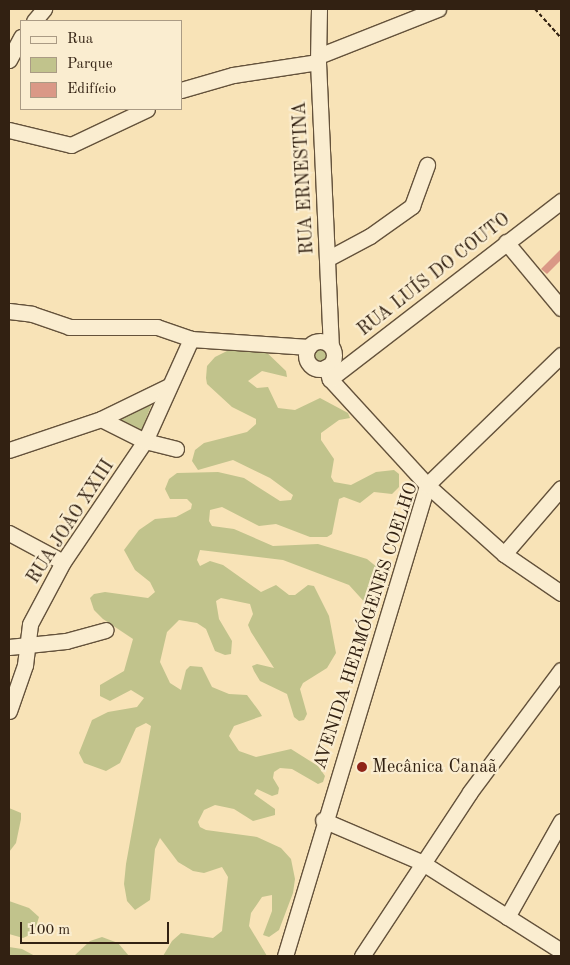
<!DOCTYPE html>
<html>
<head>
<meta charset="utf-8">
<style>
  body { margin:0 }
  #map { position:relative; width:570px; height:965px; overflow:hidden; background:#f8e3b7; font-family:"Old Standard TT",serif }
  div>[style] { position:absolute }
  .green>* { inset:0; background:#c1c38c }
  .round { border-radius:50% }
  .building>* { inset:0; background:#da9886 }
  .path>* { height:2px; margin-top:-1px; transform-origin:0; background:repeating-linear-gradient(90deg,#322112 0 4px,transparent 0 6.5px) }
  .roads { filter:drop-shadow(1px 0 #64523b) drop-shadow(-1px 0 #64523b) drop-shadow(0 1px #64523b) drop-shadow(0 -1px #64523b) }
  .minor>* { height:15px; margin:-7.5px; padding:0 7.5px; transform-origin:7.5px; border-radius:7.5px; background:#faedd0 }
  .minor>.ring { margin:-7.5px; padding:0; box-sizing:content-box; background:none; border:15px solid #faedd0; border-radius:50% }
  .dots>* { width:14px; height:14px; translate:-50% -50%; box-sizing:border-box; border:2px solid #faedd0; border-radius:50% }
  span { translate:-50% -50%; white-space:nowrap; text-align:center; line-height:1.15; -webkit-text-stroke:4.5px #faedd0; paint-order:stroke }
  .street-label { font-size:18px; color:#322112 }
  .poi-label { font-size:18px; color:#322112 }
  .left { translate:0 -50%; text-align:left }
  .frame { position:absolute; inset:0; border:10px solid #322112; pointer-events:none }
  .legend { position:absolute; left:20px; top:20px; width:162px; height:90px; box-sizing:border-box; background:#faedd0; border:1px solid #aa9b84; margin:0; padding:6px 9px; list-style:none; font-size:15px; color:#322112 }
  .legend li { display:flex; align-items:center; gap:10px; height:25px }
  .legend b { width:25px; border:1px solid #aa9b84 }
  .scale { position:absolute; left:20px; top:922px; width:149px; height:22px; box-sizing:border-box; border:2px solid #322112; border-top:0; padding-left:6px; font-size:15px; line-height:18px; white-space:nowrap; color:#322112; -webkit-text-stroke:4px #faedd0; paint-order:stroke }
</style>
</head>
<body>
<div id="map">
  <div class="green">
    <i class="round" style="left:313px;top:345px;width:16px;height:16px"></i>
    <i style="clip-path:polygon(260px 346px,286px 371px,287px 377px,262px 371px,248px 381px,257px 388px,268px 387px,278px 408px,295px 410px,320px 398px,348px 413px,350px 418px,339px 420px,321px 433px,321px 440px,334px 459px,331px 477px,334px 482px,351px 485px,376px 472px,394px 470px,399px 474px,399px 487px,392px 494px,374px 492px,360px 503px,344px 497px,339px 499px,332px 534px,327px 537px,310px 537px,276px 524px,259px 526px,222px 507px,210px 510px,209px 521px,212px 526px,234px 529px,273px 546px,318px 544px,367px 559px,378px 568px,382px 580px,380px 604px,375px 608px,369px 607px,349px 585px,283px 560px,200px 550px,197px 560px,200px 566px,210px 561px,223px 565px,261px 592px,276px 585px,289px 595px,295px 595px,308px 585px,314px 586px,329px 616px,336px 653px,327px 668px,303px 683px,300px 689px,307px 714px,304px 720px,299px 721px,294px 717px,287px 694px,260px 681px,254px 671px,252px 666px,257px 664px,274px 668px,251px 632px,248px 625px,253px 614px,250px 604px,221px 598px,216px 601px,219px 619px,232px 641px,231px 654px,225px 655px,215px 651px,206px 629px,197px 623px,179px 620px,167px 632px,160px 662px,170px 683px,181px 690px,186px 670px,190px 666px,202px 667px,212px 687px,229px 694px,247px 695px,259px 711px,262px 716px,234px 726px,229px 736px,239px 751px,256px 757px,291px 749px,318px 766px,325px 776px,323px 782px,318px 784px,292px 769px,280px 768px,274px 772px,273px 778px,279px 788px,278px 794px,272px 796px,257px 789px,254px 794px,275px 809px,275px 815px,253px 821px,234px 809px,215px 805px,204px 810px,198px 822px,200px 827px,206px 830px,257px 837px,281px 848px,291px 859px,295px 879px,293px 893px,279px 930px,269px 937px,263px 935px,272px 911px,272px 895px,262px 897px,251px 913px,249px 926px,267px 956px,163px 956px,172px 941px,181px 933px,213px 938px,222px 931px,228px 877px,222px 867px,204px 873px,193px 871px,178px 862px,160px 838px,155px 849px,150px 900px,135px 910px,127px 901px,124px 884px,126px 864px,151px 726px,146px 723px,136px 728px,120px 763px,106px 771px,84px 763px,79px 753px,92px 720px,108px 712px,137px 707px,144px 698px,131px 690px,110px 701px,100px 696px,100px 685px,124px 671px,133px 639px,103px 619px,94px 610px,90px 598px,94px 594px,105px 592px,148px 598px,155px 592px,150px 582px,135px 570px,124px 550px,139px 530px,155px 519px,176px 517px,191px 509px,192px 504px,187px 499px,170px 499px,165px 489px,169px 479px,177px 473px,218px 472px,244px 478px,280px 501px,291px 500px,293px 495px,270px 478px,233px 460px,198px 470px,192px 461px,195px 450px,204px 443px,247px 432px,256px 424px,256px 419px,232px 407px,207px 384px,206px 378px,207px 366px,215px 357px,231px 349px)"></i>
    <i style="clip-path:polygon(154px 398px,141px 432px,110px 418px)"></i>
    <i style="clip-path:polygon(9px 808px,21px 813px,21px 819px,16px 843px,9px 852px)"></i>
    <i style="clip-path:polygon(9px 901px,29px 908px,39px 917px,34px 933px,23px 938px,9px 934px)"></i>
    <i style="clip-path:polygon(102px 937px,118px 943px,129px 956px,74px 956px,90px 941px)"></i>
    <i style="clip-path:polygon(9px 947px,22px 949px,35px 956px,9px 956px)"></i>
  </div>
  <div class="building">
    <i style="clip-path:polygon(561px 249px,561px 260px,547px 274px,541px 269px)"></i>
  </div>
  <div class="path">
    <i style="left:535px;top:9px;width:39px;rotate:48deg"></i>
  </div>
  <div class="roads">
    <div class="minor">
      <i style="left:319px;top:9px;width:53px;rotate:91.1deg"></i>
      <i style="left:318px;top:62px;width:284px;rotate:87.4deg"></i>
      <i style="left:34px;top:21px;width:16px;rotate:-50deg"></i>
      <i style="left:321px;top:55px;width:126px;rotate:-21.5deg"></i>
      <i style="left:9px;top:60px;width:26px;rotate:-62deg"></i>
      <i style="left:181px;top:90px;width:54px;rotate:-16.1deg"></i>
      <i style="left:233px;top:75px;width:86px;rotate:-8.7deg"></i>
      <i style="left:9px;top:130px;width:64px;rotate:13.6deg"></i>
      <i style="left:71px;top:145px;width:84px;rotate:-25.3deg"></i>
      <i style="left:506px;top:242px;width:86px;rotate:50.2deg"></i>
      <i style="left:327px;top:259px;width:49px;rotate:-28.1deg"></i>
      <i style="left:370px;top:236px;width:52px;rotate:-35.5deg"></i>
      <i style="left:412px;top:206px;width:44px;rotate:-69.9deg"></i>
      <i style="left:9px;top:311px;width:23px;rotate:7deg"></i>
      <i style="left:32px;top:314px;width:39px;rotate:19deg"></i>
      <i style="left:69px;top:327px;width:88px"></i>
      <i style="left:157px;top:327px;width:36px;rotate:19deg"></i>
      <i style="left:191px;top:339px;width:118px;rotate:3.9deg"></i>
      <i class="ring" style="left:306px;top:341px;width:13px;height:13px"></i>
      <i style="left:326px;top:367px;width:13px;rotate:72deg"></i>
      <i style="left:330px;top:379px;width:144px;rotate:47.5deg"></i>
      <i style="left:427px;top:485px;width:103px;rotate:41.9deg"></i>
      <i style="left:504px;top:554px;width:69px;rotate:34.4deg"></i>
      <i style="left:330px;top:379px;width:292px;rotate:-37.6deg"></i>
      <i style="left:101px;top:419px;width:49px;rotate:26.6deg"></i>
      <i style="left:145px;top:441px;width:32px;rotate:14deg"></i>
      <i style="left:9px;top:450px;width:97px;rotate:-18.6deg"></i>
      <i style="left:101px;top:419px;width:76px;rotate:-25.9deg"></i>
      <i style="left:9px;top:533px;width:61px;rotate:28.2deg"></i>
      <i style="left:504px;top:554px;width:87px;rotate:-49.2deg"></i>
      <i style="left:9px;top:647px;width:57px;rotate:-6deg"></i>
      <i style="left:66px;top:641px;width:41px;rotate:-15.4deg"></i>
      <i style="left:9px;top:711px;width:49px;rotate:-70.8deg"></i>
      <i style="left:25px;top:665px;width:41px;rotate:-83deg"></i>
      <i style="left:30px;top:624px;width:70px;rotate:-62deg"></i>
      <i style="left:63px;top:562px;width:146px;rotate:-55.9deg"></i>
      <i style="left:145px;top:441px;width:112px;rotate:-65.7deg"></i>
      <i style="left:323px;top:820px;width:107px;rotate:23.2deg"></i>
      <i style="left:421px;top:862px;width:162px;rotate:32.4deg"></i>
      <i style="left:507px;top:917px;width:110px;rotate:-60.6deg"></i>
      <i style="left:285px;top:956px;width:492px;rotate:-73.2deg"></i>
      <i style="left:427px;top:485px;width:187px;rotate:-44.1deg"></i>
      <i style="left:362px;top:956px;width:196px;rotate:-56.6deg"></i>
      <i style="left:470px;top:792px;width:152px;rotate:-53.3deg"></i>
    </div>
  </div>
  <div class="dots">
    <i style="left:362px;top:767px;background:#8f2418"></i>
  </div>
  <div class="street-label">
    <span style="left:304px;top:178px;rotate:-93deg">RUA ERNESTINA</span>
    <span style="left:434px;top:275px;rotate:-38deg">RUA LUÍS DO COUTO</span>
    <span style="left:71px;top:522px;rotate:-57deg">RUA JOÃO XXIII</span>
    <span style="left:366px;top:626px;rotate:-72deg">AVENIDA HERMÓGENES COELHO</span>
  </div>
  <div class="poi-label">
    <span class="left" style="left:372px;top:767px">Mecânica Canaã</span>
  </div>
  <div class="frame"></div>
  <ul class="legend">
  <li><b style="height:6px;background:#faedd0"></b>Rua</li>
  <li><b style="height:14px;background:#c1c38c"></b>Parque</li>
  <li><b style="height:14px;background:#da9886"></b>Edifício</li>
  </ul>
  <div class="scale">100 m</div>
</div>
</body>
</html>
